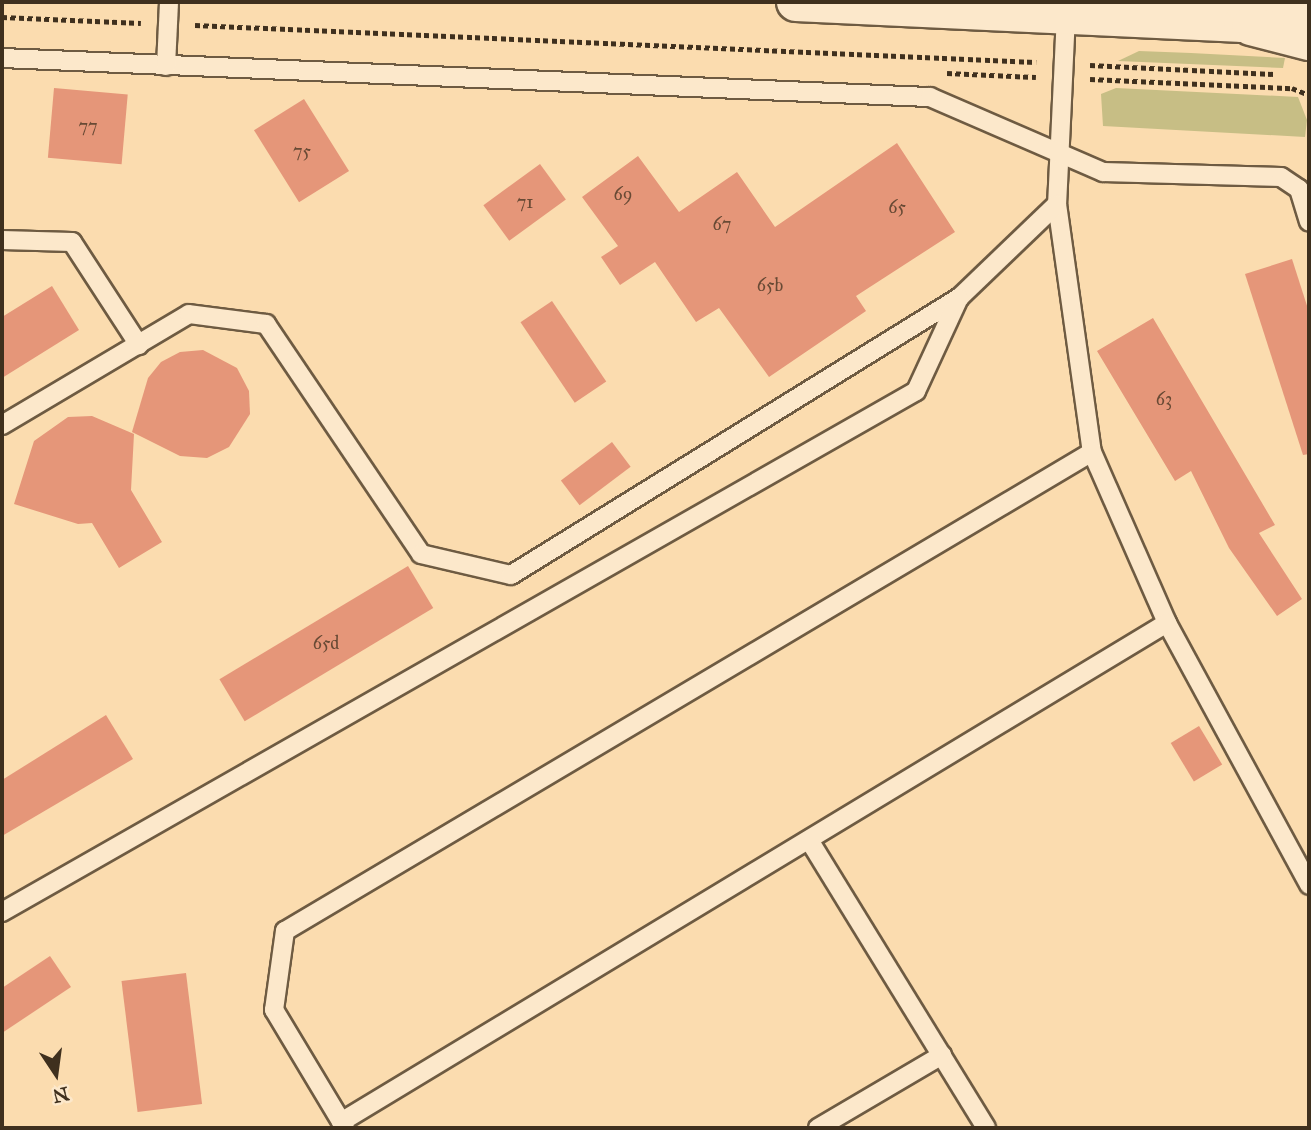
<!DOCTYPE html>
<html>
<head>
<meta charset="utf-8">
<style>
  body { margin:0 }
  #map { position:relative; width:1311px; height:1130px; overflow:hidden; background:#fbdcaf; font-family:"IM FELL Great Primer",serif }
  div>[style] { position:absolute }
  .green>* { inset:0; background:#c7be85 }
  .building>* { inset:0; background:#e59679; transform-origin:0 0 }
  .path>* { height:4.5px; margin-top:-2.25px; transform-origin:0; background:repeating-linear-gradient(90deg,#3f301e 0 5px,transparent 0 8.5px) }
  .roads { filter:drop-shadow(2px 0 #6e5b42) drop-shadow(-2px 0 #6e5b42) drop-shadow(0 2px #6e5b42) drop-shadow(0 -2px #6e5b42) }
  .service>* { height:18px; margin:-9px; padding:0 9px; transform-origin:9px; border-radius:9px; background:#fce8cb }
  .secondary>* { height:38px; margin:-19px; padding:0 19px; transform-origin:19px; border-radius:19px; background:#fce8cb }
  span { translate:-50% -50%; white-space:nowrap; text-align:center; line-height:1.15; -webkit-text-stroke:5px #fce8cb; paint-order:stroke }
  .number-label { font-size:18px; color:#684a35 }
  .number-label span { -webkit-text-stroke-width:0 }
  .frame { position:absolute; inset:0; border:4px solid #3f301e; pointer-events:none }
  .north { position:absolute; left:21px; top:1039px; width:70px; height:70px; -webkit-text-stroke:5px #fce8cb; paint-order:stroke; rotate:167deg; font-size:19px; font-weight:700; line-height:28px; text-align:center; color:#3f301e }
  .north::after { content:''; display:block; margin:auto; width:24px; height:32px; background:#3f301e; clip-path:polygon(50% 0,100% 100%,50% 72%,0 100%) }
</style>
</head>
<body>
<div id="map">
  <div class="green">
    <i style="clip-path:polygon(1139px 51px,1191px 53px,1285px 58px,1283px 68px,1118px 61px)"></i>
    <i style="clip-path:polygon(1116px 88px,1298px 97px,1307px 120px,1305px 137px,1103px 126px,1101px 94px)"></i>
  </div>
  <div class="building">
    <i style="left:54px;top:88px;width:74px;height:70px;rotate:5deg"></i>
    <i style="left:304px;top:99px;width:85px;height:59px;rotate:58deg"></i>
    <i style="clip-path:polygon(897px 143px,955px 232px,856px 296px,866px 311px,769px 377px,719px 308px,696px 322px,655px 262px,620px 285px,601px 257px,618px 246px,582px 197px,638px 156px,679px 212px,737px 172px,775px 227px)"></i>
    <i style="left:540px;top:164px;width:44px;height:70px;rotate:54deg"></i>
    <i style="clip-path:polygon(1292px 259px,1309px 312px,1309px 454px,1303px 455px,1245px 274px)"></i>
    <i style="clip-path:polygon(52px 286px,79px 330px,2px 378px,2px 317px)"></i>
    <i style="left:552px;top:301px;width:97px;height:38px;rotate:56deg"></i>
    <i style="clip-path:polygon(1153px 318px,1275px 525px,1259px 533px,1302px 599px,1277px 616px,1229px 548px,1191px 471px,1175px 481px,1097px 351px)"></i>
    <i style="clip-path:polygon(203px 350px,237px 368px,249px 391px,250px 414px,229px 447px,207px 458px,180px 456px,132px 432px,148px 378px,161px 362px,180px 352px)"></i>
    <i style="clip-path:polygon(92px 416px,134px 434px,131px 490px,162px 542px,119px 568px,92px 523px,78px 524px,14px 504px,34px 441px,68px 417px)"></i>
    <i style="left:612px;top:442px;width:31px;height:64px;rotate:53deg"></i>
    <i style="left:408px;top:566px;width:49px;height:220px;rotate:59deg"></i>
    <i style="clip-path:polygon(106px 715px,133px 759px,2px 836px,2px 780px)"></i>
    <i style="left:1199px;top:726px;width:45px;height:33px;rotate:59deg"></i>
    <i style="clip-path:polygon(50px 956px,71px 987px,2px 1033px,2px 988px)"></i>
    <i style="left:186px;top:973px;width:132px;height:65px;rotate:83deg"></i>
  </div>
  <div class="path">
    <i style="left:2px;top:17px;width:139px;rotate:2.5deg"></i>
    <i style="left:195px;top:25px;width:842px;rotate:2.52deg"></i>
    <i style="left:1090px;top:65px;width:184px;rotate:2.8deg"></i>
    <i style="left:947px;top:73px;width:89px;rotate:2.6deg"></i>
    <i style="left:1090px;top:79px;width:202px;rotate:2.6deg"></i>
    <i style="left:1292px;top:88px;width:18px;rotate:22deg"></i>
  </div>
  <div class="roads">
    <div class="service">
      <i style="left:1066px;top:15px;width:189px;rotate:92.7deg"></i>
      <i style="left:1057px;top:204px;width:250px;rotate:82deg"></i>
      <i style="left:1092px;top:452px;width:187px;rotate:66.3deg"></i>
      <i style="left:1167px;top:623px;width:298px;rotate:61.5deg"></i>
      <i style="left:2px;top:58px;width:929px;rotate:2.41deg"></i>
      <i style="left:930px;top:97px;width:189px;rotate:23.4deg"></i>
      <i style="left:1103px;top:172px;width:178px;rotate:1.6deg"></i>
      <i style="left:1281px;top:177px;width:22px;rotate:34deg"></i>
      <i style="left:1299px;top:189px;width:34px;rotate:73deg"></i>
      <i style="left:166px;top:66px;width:64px;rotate:-87.3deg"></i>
      <i style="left:2px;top:240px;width:70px;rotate:1.6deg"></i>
      <i style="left:72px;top:242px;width:123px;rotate:57deg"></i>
      <i style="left:2px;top:425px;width:217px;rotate:-30.7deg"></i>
      <i style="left:189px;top:314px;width:78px;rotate:7.4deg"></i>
      <i style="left:266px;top:324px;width:277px;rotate:56deg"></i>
      <i style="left:421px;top:554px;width:92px;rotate:13.1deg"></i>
      <i style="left:511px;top:575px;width:528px;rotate:-31.76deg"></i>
      <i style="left:960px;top:297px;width:134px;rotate:-43.8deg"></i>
      <i style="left:809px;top:840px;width:338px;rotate:58.4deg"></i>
      <i style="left:2px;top:912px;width:1052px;rotate:-29.68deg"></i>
      <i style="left:916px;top:391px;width:102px;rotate:-65.2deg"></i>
      <i style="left:341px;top:1122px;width:965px;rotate:-31.14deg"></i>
      <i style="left:345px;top:1128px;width:138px;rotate:-121deg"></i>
      <i style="left:274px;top:1010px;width:80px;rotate:-82.1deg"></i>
      <i style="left:285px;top:931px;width:938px;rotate:-30.69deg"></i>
      <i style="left:818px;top:1128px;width:144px;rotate:-30.5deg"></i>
    </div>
    <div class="secondary">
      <i style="left:796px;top:2px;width:447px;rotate:2.7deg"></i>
      <i style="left:1243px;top:23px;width:67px;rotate:-9.5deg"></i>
      <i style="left:1251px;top:26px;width:60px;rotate:14.5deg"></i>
    </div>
  </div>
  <div class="number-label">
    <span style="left:88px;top:126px">77</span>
    <span style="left:302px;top:151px">75</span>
    <span style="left:623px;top:194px">69</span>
    <span style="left:525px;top:202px">71</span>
    <span style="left:897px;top:207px">65</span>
    <span style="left:722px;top:224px">67</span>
    <span style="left:770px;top:285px">65b</span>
    <span style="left:1164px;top:399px">63</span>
    <span style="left:326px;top:643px">65d</span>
  </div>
  <div class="frame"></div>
  <div class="north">N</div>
</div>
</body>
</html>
